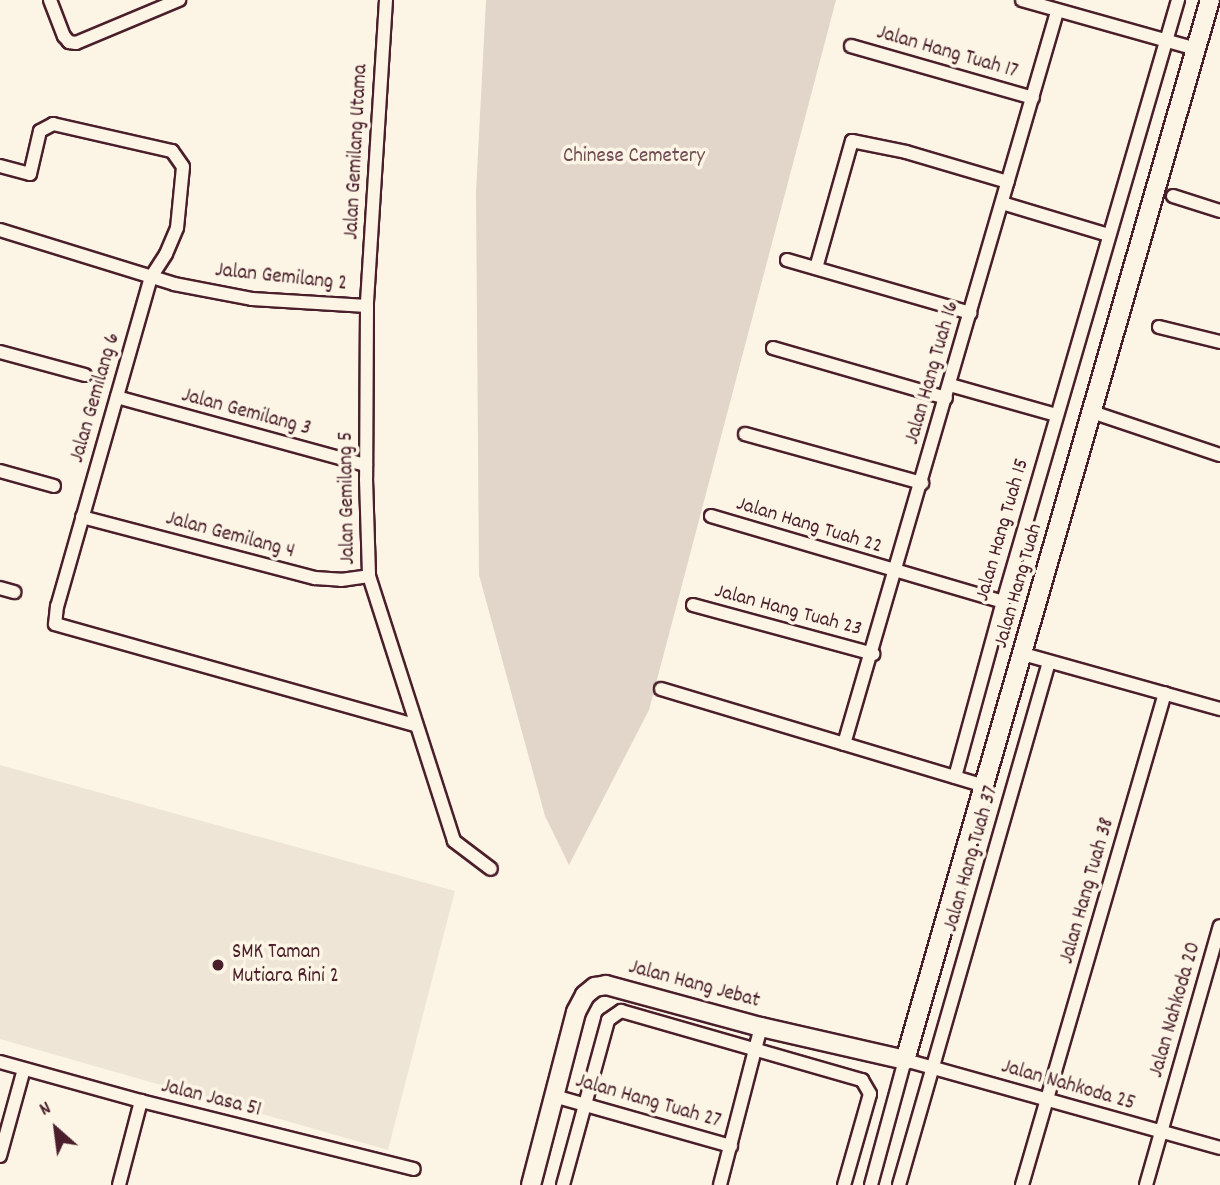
<!DOCTYPE html>
<html>
<head>
<meta charset="utf-8">
<style>
  body { margin:0 }
  #map { position:relative; width:1220px; height:1185px; overflow:hidden; background:#fcf5e5; font-family:Dekko,sans-serif }
  div>[style] { position:absolute }
  .built>* { inset:0; background:#eee5d7 }
  .green>* { inset:0; background:#e2d5ca }
  .roads { filter:drop-shadow(2px 0 #4a1f2b) drop-shadow(-2px 0 #4a1f2b) drop-shadow(0 2px #4a1f2b) drop-shadow(0 -2px #4a1f2b) }
  .street>* { height:12px; margin:-6px; padding:0 6px; transform-origin:6px; border-radius:6px; background:#fcf5e5 }
  .secondary>* { height:18px; margin:-9px; padding:0 9px; transform-origin:9px; border-radius:9px; background:#fcf5e5 }
  .dots>* { width:19px; height:19px; translate:-50% -50%; box-sizing:border-box; border:4px solid #fcf5e5; border-radius:50% }
  span { translate:-50% -50%; white-space:nowrap; text-align:center; line-height:1.15; -webkit-text-stroke:7px #fcf5e5; paint-order:stroke }
  .street-label { font-size:21px; color:#4a1f2b }
  .park-label { font-size:21px; color:#704c53 }
  .poi-label { font-size:21px; color:#4a1f2b }
  .left { translate:0 -50%; text-align:left }
  .north { position:absolute; left:21px; top:1094px; width:70px; height:70px; -webkit-text-stroke:5px #fcf5e5; paint-order:stroke; rotate:332deg; font-size:19px; font-weight:700; line-height:28px; text-align:center; color:#4a1f2b }
  .north::after { content:''; display:block; margin:auto; width:24px; height:32px; background:#4a1f2b; clip-path:polygon(50% 0,100% 100%,50% 72%,0 100%) }
</style>
</head>
<body>
<div id="map">
  <div class="built">
    <i style="clip-path:polygon(0 765px,455px 891px,388px 1150px,0 1039px)"></i>
  </div>
  <div class="green">
    <i style="clip-path:polygon(486px 0,836px 0,649px 710px,569px 865px,545px 816px,479px 575px,476px 192px)"></i>
  </div>
  <div class="roads">
    <div class="street">
      <i style="left:50px;top:0;width:39px;rotate:69deg"></i>
      <i style="left:64px;top:36px;width:8px;rotate:50deg"></i>
      <i style="left:69px;top:42px;width:7px;rotate:8deg"></i>
      <i style="left:76px;top:43px;width:112px;rotate:-22.7deg"></i>
      <i style="left:386px;top:0;width:307px;rotate:93.6deg"></i>
      <i style="left:367px;top:306px;width:173px;rotate:90.3deg"></i>
      <i style="left:366px;top:479px;width:97px;rotate:88.2deg"></i>
      <i style="left:369px;top:576px;width:278px;rotate:72.2deg"></i>
      <i style="left:454px;top:841px;width:46px;rotate:37.1deg"></i>
      <i style="left:1022px;top:0;width:181px;rotate:15.7deg"></i>
      <i style="left:851px;top:46px;width:189px;rotate:15.9deg"></i>
      <i style="left:0;top:166px;width:31px;rotate:15deg"></i>
      <i style="left:30px;top:174px;width:44px;rotate:-76.9deg"></i>
      <i style="left:40px;top:131px;width:15px;rotate:-28deg"></i>
      <i style="left:53px;top:124px;width:122px;rotate:12.8deg"></i>
      <i style="left:172px;top:151px;width:19px;rotate:55deg"></i>
      <i style="left:183px;top:167px;width:61px;rotate:95.6deg"></i>
      <i style="left:177px;top:228px;width:28px;rotate:113deg"></i>
      <i style="left:166px;top:254px;width:27px;rotate:123deg"></i>
      <i style="left:151px;top:277px;width:342px;rotate:105.9deg"></i>
      <i style="left:57px;top:606px;width:18px;rotate:96deg"></i>
      <i style="left:55px;top:624px;width:374px;rotate:15.7deg"></i>
      <i style="left:1173px;top:196px;width:49px;rotate:17.7deg"></i>
      <i style="left:1002px;top:203px;width:112px;rotate:16.7deg"></i>
      <i style="left:0;top:230px;width:182px;rotate:17.2deg"></i>
      <i style="left:174px;top:284px;width:79px;rotate:10.9deg"></i>
      <i style="left:252px;top:299px;width:115px;rotate:3.5deg"></i>
      <i style="left:787px;top:260px;width:191px;rotate:16.1deg"></i>
      <i style="left:816px;top:268px;width:132px;rotate:-74.2deg"></i>
      <i style="left:852px;top:141px;width:55px;rotate:11.5deg"></i>
      <i style="left:906px;top:152px;width:106px;rotate:16.4deg"></i>
      <i style="left:1159px;top:327px;width:63px;rotate:13.8deg"></i>
      <i style="left:773px;top:348px;width:180px;rotate:16.1deg"></i>
      <i style="left:0;top:352px;width:88px;rotate:15.1deg"></i>
      <i style="left:950px;top:385px;width:110px;rotate:15.8deg"></i>
      <i style="left:117px;top:397px;width:258px;rotate:15.3deg"></i>
      <i style="left:1092px;top:412px;width:135px;rotate:18.6deg"></i>
      <i style="left:745px;top:434px;width:184px;rotate:15.5deg"></i>
      <i style="left:0;top:471px;width:56px;rotate:15.5deg"></i>
      <i style="left:711px;top:516px;width:304px;rotate:16.4deg"></i>
      <i style="left:82px;top:517px;width:241px;rotate:14.7deg"></i>
      <i style="left:315px;top:578px;width:26px;rotate:4deg"></i>
      <i style="left:341px;top:580px;width:28px;rotate:-8deg"></i>
      <i style="left:0;top:588px;width:15px;rotate:16deg"></i>
      <i style="left:693px;top:605px;width:187px;rotate:15.2deg"></i>
      <i style="left:1023px;top:654px;width:205px;rotate:15.6deg"></i>
      <i style="left:661px;top:689px;width:338px;rotate:16.7deg"></i>
      <i style="left:844px;top:744px;width:762px;rotate:-73.78deg"></i>
      <i style="left:955px;top:777px;width:181px;rotate:-74.7deg"></i>
      <i style="left:1003px;top:602px;width:627px;rotate:-73.79deg"></i>
      <i style="left:0;top:1062px;width:146px;rotate:15.5deg"></i>
      <i style="left:141px;top:1101px;width:281px;rotate:14deg"></i>
      <i style="left:554px;top:1096px;width:184px;rotate:15.8deg"></i>
      <i style="left:0;top:1156px;width:90px;rotate:-74.6deg"></i>
      <i style="left:119px;top:1185px;width:87px;rotate:-75.3deg"></i>
      <i style="left:563px;top:1185px;width:171px;rotate:-74.7deg"></i>
      <i style="left:608px;top:1020px;width:16px;rotate:-35deg"></i>
      <i style="left:621px;top:1011px;width:251px;rotate:16deg"></i>
      <i style="left:862px;top:1080px;width:16px;rotate:60deg"></i>
      <i style="left:870px;top:1094px;width:95px;rotate:105.9deg"></i>
      <i style="left:720px;top:1185px;width:163px;rotate:-75.5deg"></i>
      <i style="left:871px;top:1185px;width:130px;rotate:-74.8deg"></i>
      <i style="left:905px;top:1060px;width:327px;rotate:15.6deg"></i>
      <i style="left:899px;top:1185px;width:544px;rotate:-74deg"></i>
      <i style="left:1022px;top:1185px;width:512px;rotate:-73.79deg"></i>
      <i style="left:1146px;top:1185px;width:269px;rotate:-74.1deg"></i>
    </div>
    <div class="secondary">
      <i style="left:531px;top:1185px;width:179px;rotate:-75.4deg"></i>
      <i style="left:576px;top:1012px;width:19px;rotate:-62deg"></i>
      <i style="left:585px;top:995px;width:13px;rotate:-39deg"></i>
      <i style="left:595px;top:987px;width:11px;rotate:-10deg"></i>
      <i style="left:606px;top:985px;width:161px;rotate:15.2deg"></i>
      <i style="left:761px;top:1027px;width:148px;rotate:12.9deg"></i>
      <i style="left:905px;top:1060px;width:1103px;rotate:-73.95deg"></i>
    </div>
  </div>
  <div class="dots">
    <i style="left:218px;top:965px;background:#4a1f2b"></i>
  </div>
  <div class="street-label">
    <span style="left:947px;top:53px;rotate:16deg">Jalan Hang Tuah 17</span>
    <span style="left:357px;top:152px;rotate:-87deg">Jalan Gemilang Utama</span>
    <span style="left:281px;top:278px;rotate:6deg">Jalan Gemilang 2</span>
    <span style="left:933px;top:373px;rotate:-74deg">Jalan Hang Tuah 16</span>
    <span style="left:96px;top:398px;rotate:-74deg">Jalan Gemilang 6</span>
    <span style="left:246px;top:413px;rotate:15deg">Jalan Gemilang 3</span>
    <span style="left:348px;top:498px;rotate:-91deg">Jalan Gemilang 5</span>
    <span style="left:809px;top:526px;rotate:17deg">Jalan Hang Tuah 22</span>
    <span style="left:1003px;top:530px;rotate:-74deg">Jalan Hang Tuah 15</span>
    <span style="left:230px;top:536px;rotate:15deg">Jalan Gemilang 4</span>
    <span style="left:1019px;top:586px;rotate:-74deg">Jalan Hang Tuah</span>
    <span style="left:788px;top:611px;rotate:15deg">Jalan Hang Tuah 23</span>
    <span style="left:972px;top:859px;rotate:-74deg">Jalan Hang Tuah 37</span>
    <span style="left:1088px;top:891px;rotate:-74deg">Jalan Hang Tuah 38</span>
    <span style="left:694px;top:985px;rotate:15deg">Jalan Hang Jebat</span>
    <span style="left:1176px;top:1010px;rotate:-74deg">Jalan Nahkoda 20</span>
    <span style="left:1068px;top:1086px;rotate:16deg">Jalan Nahkoda 25</span>
    <span style="left:211px;top:1099px;rotate:14deg">Jalan Jasa 51</span>
    <span style="left:648px;top:1102px;rotate:16deg">Jalan Hang Tuah 27</span>
  </div>
  <div class="park-label">
    <span style="left:634px;top:157px">Chinese Cemetery</span>
  </div>
  <div class="poi-label">
    <span class="left" style="left:232px;top:965px">SMK Taman<br>Mutiara Rini 2</span>
  </div>
  <div class="north">N</div>
</div>
</body>
</html>
